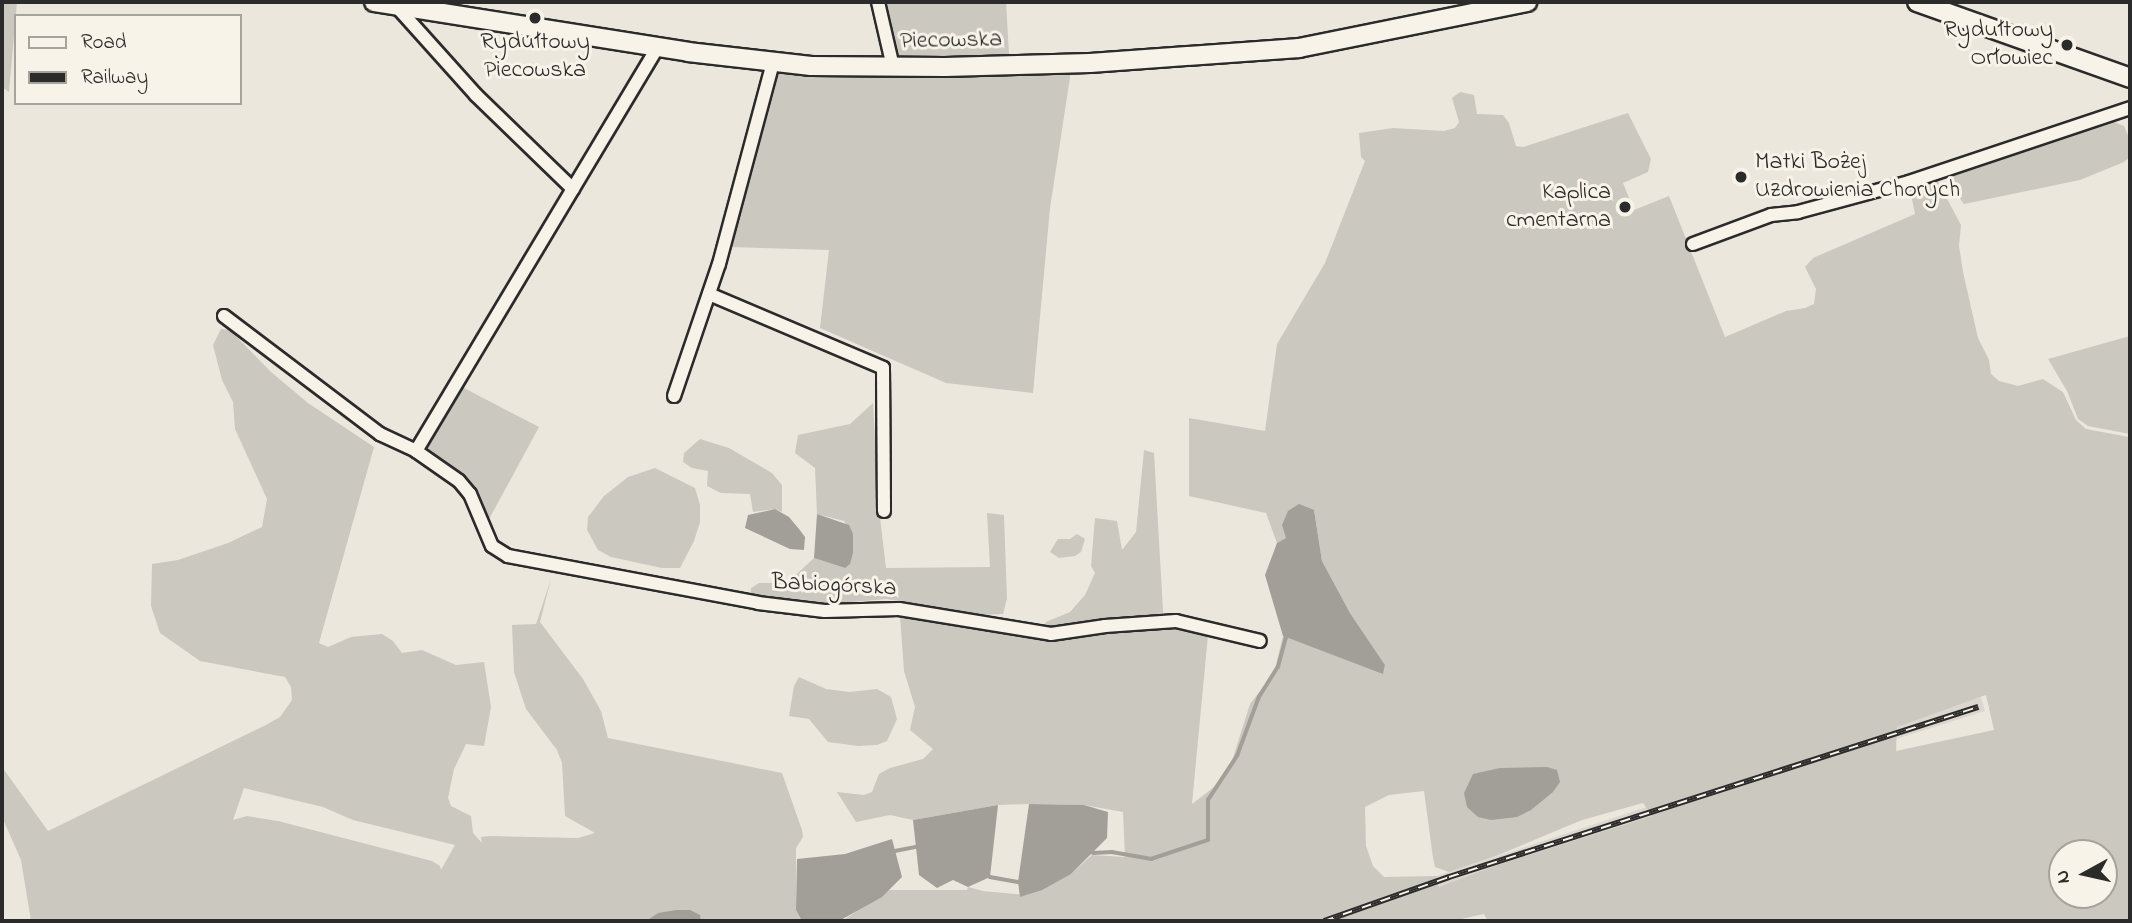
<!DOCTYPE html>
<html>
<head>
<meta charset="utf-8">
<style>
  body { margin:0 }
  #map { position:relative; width:2132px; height:923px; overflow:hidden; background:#ebe7dd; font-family:"Indie Flower",sans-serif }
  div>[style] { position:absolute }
  .built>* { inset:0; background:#dbd7ce }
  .green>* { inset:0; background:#cbc8bf }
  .water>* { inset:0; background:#a29f98 }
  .stream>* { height:3.5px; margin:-1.75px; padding:0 1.75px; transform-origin:1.75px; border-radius:1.75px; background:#a29f98 }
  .roads { filter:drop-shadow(2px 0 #2b2b2b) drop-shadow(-2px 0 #2b2b2b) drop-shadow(0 2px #2b2b2b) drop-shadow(0 -2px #2b2b2b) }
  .street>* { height:12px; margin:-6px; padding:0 6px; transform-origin:6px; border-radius:6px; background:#f7f3e8 }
  .secondary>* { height:18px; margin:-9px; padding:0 9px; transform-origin:9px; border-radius:9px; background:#f7f3e8 }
  .rail>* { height:6px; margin-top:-3px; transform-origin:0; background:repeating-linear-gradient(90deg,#f7f3e8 0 10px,#2b2b2b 0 20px); box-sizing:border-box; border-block:2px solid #2b2b2b }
  .dots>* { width:19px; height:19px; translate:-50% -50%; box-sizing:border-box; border:4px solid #f7f3e8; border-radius:50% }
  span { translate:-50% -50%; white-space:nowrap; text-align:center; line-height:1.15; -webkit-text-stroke:6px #f7f3e8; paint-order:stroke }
  .poi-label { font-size:24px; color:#2b2b2b }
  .right { translate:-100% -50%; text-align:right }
  .left { translate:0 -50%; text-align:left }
  .street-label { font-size:24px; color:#2b2b2b }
  .frame { position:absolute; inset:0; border:4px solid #2b2b2b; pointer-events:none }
  .legend { position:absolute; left:14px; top:14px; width:228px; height:91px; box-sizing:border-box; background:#f7f3e8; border:2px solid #a5a39c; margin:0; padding:9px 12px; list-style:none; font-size:21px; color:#2b2b2b }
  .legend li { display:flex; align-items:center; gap:14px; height:35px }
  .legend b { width:35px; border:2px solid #a5a39c }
  .north { position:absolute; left:2048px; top:839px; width:70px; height:70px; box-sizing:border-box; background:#f7f3e8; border:2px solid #a5a39c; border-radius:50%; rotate:262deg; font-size:19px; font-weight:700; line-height:28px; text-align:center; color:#2b2b2b }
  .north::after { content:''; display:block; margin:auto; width:24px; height:32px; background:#2b2b2b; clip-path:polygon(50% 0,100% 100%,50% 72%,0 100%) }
</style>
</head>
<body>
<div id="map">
  <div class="built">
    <i style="clip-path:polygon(1981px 697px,1985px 711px,1497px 865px,1440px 887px,1437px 876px)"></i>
  </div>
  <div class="green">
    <i style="clip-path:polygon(2px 2px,17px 2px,9px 92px,2px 87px)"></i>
    <i style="clip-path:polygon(882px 2px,1006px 2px,1009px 54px,1071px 71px,1050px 208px,1033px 393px,946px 383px,820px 328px,829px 250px,727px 247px,773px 62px,891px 57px)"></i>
    <i style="clip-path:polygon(evenodd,1460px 92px,1474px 95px,1477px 114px,1503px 115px,1509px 123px,1516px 146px,1523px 147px,1628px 113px,1651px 159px,1648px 172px,1623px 183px,1634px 210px,1669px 196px,1725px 337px,1786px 311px,1805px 308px,1814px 304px,1816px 289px,1805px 267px,1813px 258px,1915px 214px,1910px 189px,1936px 178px,1961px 225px,1959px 246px,1963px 272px,1978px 338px,1989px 360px,1991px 374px,1999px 381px,2018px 386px,2043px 379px,2063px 392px,2076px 420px,2086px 429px,2129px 437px,2130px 441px,2130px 921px,1488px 921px,1484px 914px,1453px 921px,842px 921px,889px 890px,967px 890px,968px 887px,983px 891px,1027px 895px,1071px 874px,1092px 855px,1125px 857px,1123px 812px,1084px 805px,1029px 804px,998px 805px,913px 820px,890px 815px,856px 822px,837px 792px,864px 795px,872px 792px,879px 774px,890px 768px,923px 759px,933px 749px,910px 730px,915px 707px,904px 671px,900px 616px,1040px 636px,1046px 622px,1070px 612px,1085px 595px,1095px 573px,1091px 566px,1095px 518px,1117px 521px,1122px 550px,1136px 532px,1144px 450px,1154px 453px,1164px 628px,1177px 628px,1208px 635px,1192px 804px,1214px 787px,1232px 761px,1250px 704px,1274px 673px,1283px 636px,1383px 673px,1385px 665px,1350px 613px,1322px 561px,1314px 510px,1286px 538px,1277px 543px,1266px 513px,1189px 496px,1189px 418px,1265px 431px,1277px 344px,1325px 263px,1365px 161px,1361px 157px,1359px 133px,1393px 128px,1444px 131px,1455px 128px,1459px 122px,1452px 98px,1460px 92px,1986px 695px,1994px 730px,1896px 751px,1897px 727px,1986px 695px,1460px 92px,1424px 791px,1433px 858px,1435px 867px,1449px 872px,1496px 856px,1582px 820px,1643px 803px,1652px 816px,1497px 865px,1439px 887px,1437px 876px,1384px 877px,1373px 866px,1366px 846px,1365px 807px,1389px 795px,1424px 791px,1460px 92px,2062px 853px,2104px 853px,2104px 895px,2062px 895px,2062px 853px)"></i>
    <i style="clip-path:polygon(2114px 122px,2124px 126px,2130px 140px,2130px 157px,2124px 162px,2080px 180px,1964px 204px,1955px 192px,1953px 175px)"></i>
    <i style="clip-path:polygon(evenodd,221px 329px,230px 330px,271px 372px,308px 403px,374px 447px,319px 643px,328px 647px,351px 637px,382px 634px,393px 641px,402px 653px,422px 650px,456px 665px,484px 662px,491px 707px,484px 746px,466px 744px,454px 769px,448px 798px,451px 806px,471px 816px,473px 833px,482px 843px,481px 837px,490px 836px,578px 838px,595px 833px,565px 816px,562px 763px,557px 750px,526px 709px,514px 672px,512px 625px,536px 624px,551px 579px,540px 622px,583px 679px,601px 711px,608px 738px,782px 773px,802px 830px,803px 837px,796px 848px,796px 910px,802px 921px,701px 921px,699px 915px,658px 913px,646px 921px,31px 921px,21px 860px,2px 817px,2px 767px,48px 831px,266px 725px,280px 717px,292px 700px,291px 687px,285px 677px,200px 661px,160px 633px,151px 606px,152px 564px,178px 560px,228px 543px,262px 527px,267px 499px,235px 429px,233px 402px,222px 380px,213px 345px,221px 329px,244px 788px,323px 807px,353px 820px,455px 845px,441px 870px,440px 866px,432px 861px,278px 821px,247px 816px,233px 820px,244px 788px)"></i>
    <i style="clip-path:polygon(2130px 336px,2130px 434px,2088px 426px,2078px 419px,2067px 391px,2048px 359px)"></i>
    <i style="clip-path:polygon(462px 387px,539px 427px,488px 521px,467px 479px,425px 447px)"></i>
    <i style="clip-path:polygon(873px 403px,879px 509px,886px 568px,990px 567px,987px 513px,1004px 515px,1007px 599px,1003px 614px,981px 615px,887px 599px,827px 604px,750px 598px,751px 588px,759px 583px,787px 583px,814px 558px,845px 568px,853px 553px,853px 534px,844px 521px,817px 514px,815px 468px,795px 453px,798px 435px,850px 424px)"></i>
    <i style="clip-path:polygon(700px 439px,729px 448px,772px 473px,782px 485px,782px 512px,775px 509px,753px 512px,750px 494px,721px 493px,707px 486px,708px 471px,692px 468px,683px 462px,684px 453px)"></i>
    <i style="clip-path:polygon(655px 468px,695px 488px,700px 505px,700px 522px,694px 541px,680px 568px,662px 568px,611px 557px,598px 550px,587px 530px,588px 517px,604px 496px,628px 477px)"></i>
    <i style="clip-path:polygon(1077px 534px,1085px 539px,1081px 552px,1075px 556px,1059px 558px,1050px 552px,1058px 539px,1070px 539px)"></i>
    <i style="clip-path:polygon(799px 677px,826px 689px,849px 692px,877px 689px,891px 697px,897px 719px,887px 741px,877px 745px,858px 746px,828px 742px,809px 719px,789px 716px,794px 686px)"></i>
  </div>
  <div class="water">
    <i style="clip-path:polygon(1299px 504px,1314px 510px,1322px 561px,1350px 613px,1385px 665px,1383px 674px,1283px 636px,1265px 575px,1277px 543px,1286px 538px,1282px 525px,1288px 511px)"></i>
    <i style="clip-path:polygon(775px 509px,789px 517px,799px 529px,805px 537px,804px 550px,790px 549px,745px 528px,748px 515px)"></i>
    <i style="clip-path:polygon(817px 514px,849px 525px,853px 534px,853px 553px,850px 564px,845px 568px,814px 558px)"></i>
    <i style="clip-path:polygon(1547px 767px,1557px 770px,1560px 782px,1553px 792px,1531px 810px,1517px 817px,1491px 820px,1478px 817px,1467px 807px,1464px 793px,1473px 774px,1500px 768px)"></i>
    <i style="clip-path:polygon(1029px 804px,1084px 805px,1108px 812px,1107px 838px,1071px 874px,1042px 890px,1020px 897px,1018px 882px)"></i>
    <i style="clip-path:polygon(998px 805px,990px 877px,968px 887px,953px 880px,937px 888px,919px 875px,913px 820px)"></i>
    <i style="clip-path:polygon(892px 839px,902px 877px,882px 897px,839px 921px,802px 921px,796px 910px,797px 859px,845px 854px)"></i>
    <i style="clip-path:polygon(676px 910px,690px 910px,700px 915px,701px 921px,646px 921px,658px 913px)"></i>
  </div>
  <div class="stream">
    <i style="left:895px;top:851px;width:21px;rotate:-11deg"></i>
    <i style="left:1093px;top:853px;width:19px;rotate:-3deg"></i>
    <i style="left:1112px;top:852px;width:40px;rotate:10deg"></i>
    <i style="left:1151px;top:859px;width:60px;rotate:-18.4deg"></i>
    <i style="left:1208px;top:840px;width:40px;rotate:-90deg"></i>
    <i style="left:1208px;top:800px;width:53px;rotate:-56.6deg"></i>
    <i style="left:1237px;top:756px;width:63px;rotate:-69.6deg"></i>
    <i style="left:1259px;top:697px;width:36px;rotate:-58deg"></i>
    <i style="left:1278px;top:667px;width:31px;rotate:-75deg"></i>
    <i style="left:990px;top:877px;width:28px;rotate:10deg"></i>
  </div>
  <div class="roads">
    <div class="street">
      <i style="left:878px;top:2px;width:67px;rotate:77deg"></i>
      <i style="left:397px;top:7px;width:118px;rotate:48.1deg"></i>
      <i style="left:476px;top:95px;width:135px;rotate:44.1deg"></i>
      <i style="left:1693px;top:244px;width:83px;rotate:-20.4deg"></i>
      <i style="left:1771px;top:215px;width:27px;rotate:-6deg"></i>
      <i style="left:1798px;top:212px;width:115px;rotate:-15.1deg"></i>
      <i style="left:1909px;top:182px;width:233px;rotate:-18.5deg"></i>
      <i style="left:709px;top:294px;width:189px;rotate:23deg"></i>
      <i style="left:883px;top:368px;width:143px;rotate:89.6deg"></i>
      <i style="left:224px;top:316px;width:196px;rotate:37.1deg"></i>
      <i style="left:380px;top:434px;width:40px;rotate:25deg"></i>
      <i style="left:416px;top:451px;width:52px;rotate:34.9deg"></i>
      <i style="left:459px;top:481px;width:17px;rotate:50deg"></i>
      <i style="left:470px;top:494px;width:56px;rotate:67.1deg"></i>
      <i style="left:492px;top:546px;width:19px;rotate:32deg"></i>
      <i style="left:508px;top:556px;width:254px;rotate:10.6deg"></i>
      <i style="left:758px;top:603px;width:67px;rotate:6.8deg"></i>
      <i style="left:825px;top:611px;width:74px;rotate:-1.5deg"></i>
      <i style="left:899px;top:609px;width:154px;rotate:9.3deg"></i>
      <i style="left:1051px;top:634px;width:55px;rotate:-8.4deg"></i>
      <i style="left:1105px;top:626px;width:71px;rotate:-4deg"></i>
      <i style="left:1176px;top:621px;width:86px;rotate:13.4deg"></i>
      <i style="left:674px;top:396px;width:139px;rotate:-71.2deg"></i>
      <i style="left:719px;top:264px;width:209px;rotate:-75deg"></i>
      <i style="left:416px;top:451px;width:471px;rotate:-59.1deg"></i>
    </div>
    <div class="secondary">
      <i style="left:374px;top:2px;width:318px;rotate:9deg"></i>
      <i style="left:688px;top:52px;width:124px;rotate:6.5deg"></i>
      <i style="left:811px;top:66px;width:134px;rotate:0.4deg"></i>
      <i style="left:945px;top:67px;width:145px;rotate:-1.6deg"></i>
      <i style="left:1090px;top:63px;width:210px;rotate:-4.1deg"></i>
      <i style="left:1299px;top:48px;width:233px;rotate:-11.4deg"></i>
      <i style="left:1917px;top:2px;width:226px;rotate:19.6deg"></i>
    </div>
  </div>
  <div class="rail">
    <i style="left:1324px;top:921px;width:133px;rotate:-19.4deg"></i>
    <i style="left:1449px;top:877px;width:556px;rotate:-17.82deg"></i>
  </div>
  <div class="dots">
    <i style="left:535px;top:18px;background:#2b2b2b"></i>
    <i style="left:2067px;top:45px;background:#2b2b2b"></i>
    <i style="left:1741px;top:177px;background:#2b2b2b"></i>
    <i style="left:1625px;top:207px;background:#2b2b2b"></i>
  </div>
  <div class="poi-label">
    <span class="right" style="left:2053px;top:45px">Rydułtowy<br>Orłowiec</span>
    <span style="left:535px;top:57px">Rydułtowy<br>Piecowska</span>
    <span class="left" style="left:1755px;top:177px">Matki Bożej<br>Uzdrowienia Chorych</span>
    <span class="right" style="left:1611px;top:207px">Kaplica<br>cmentarna</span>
  </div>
  <div class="street-label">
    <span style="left:951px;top:41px;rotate:-1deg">Piecowska</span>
    <span style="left:834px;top:586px;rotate:3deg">Babiogórska</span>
  </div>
  <div class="frame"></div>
  <ul class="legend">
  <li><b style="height:9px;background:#f7f3e8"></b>Road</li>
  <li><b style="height:9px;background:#2b2b2b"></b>Railway</li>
  </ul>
  <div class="north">N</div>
</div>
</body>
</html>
